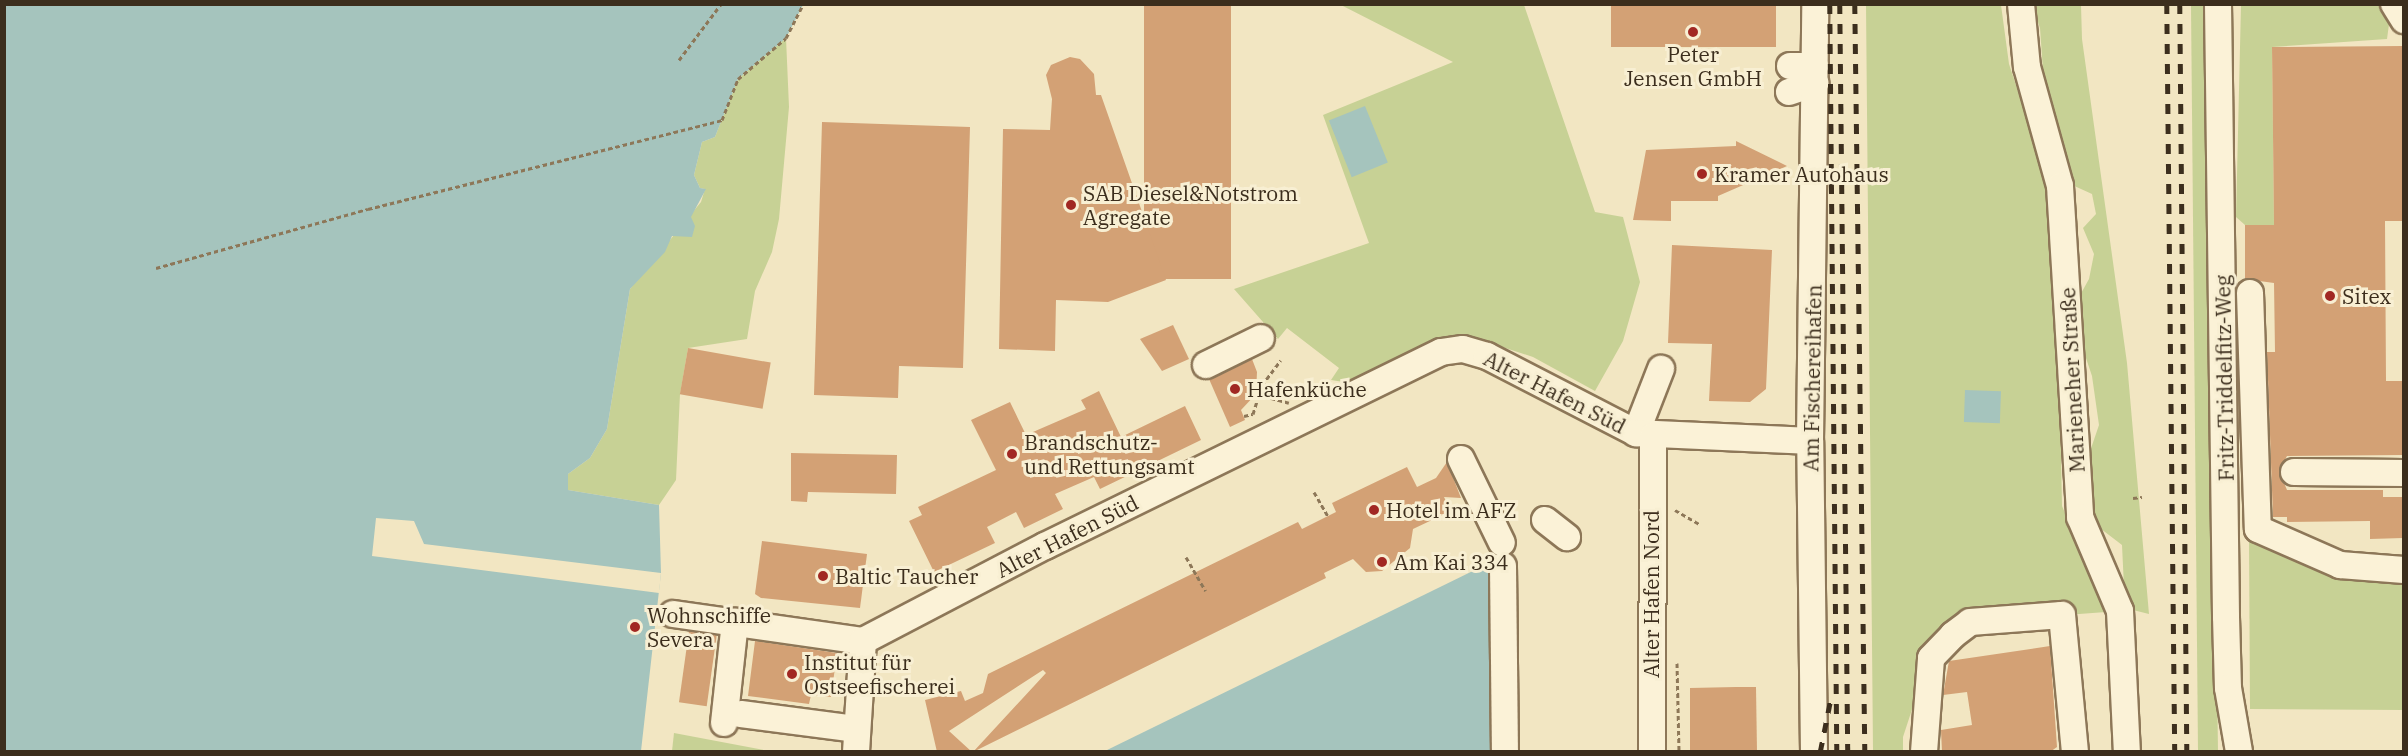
<!DOCTYPE html>
<html>
<head>
<meta charset="utf-8">
<style>
  body { margin:0 }
  #map { position:relative; width:2408px; height:756px; overflow:hidden; background:#f2e6c2; font-family:"IBM Plex Serif",serif }
  div>[style] { position:absolute }
  .green>* { inset:0; background:#c7d195 }
  .water>* { inset:0; background:#a5c4bd; transform-origin:0 0 }
  .pier>* { inset:0; background:#f2e6c2 }
  .building>* { inset:0; background:#d3a175; transform-origin:0 0 }
  .path>* { height:3px; margin-top:-1.5px; transform-origin:0; background:repeating-linear-gradient(90deg,#8d7758 0 4.5px,transparent 0 7.5px) }
  .roads { filter:drop-shadow(2px 0 #8d7758) drop-shadow(-2px 0 #8d7758) drop-shadow(0 2px #8d7758) drop-shadow(0 -2px #8d7758) }
  .minor>* { height:26px; margin:-13px; padding:0 13px; transform-origin:13px; border-radius:13px; background:#fbf2d7 }
  .rail>* { height:4.5px; margin-top:-2.25px; transform-origin:0; background:repeating-linear-gradient(90deg,#3c2e1d 0 10px,transparent 0 20px) }
  .dots>* { width:16px; height:16px; translate:-50% -50%; box-sizing:border-box; border:3px solid #f8efd3; border-radius:50% }
  span { translate:-50% -50%; white-space:nowrap; text-align:center; line-height:1.15; -webkit-text-stroke:6px #f8efd3; paint-order:stroke }
  .poi-label { font-size:21px; color:#3c2e1d }
  .left { translate:0 -50%; text-align:left }
  .street-label { font-size:21px; color:#3c2e1d }
  .frame { position:absolute; inset:0; border:6px solid #3c2e1d; pointer-events:none }
</style>
</head>
<body>
<div id="map">
  <div class="green">
    <i style="clip-path:polygon(1339px 4px,1524px 5px,1595px 212px,1623px 217px,1640px 282px,1623px 341px,1595px 391px,1533px 357px,1472px 337px,1444px 339px,1350px 383px,1331px 380px,1339px 368px,1287px 328px,1278px 339px,1234px 289px,1369px 243px,1323px 115px,1453px 62px)"></i>
    <i style="clip-path:polygon(1866px 5px,2001px 5px,2009px 64px,2049px 185px,2057px 255px,2062px 506px,2106px 612px,1970px 622px,1919px 688px,1903px 737px,1903px 752px,1873px 751px)"></i>
    <i style="clip-path:polygon(2032px 5px,2081px 5px,2082px 39px,2127px 363px,2149px 614px,2125px 608px,2122px 545px,2092px 522px,2085px 466px,2099px 425px,2092px 376px,2075px 325px,2074px 306px,2089px 279px,2094px 254px,2083px 228px,2096px 214px,2092px 194px,2070px 184px,2044px 85px,2040px 28px)"></i>
    <i style="clip-path:polygon(2191px 5px,2208px 5px,2218px 752px,2198px 751px)"></i>
    <i style="clip-path:polygon(2241px 5px,2385px 5px,2390px 17px,2387px 39px,2272px 47px,2274px 225px,2245px 225px,2236px 217px)"></i>
    <i style="clip-path:polygon(786px 38px,789px 107px,779px 219px,772px 252px,755px 291px,747px 339px,688px 348px,680px 394px,676px 480px,659px 505px,568px 490px,568px 474px,590px 458px,607px 429px,630px 289px,701px 202px,705px 189px,700px 188px,694px 175px,702px 142px,715px 137px,738px 79px)"></i>
    <i style="clip-path:polygon(2249px 538px,2403px 574px,2403px 710px,2250px 709px)"></i>
    <i style="clip-path:polygon(674px 733px,769px 751px,672px 751px)"></i>
  </div>
  <div class="water">
    <i style="clip-path:polygon(4px 5px,803px 5px,786px 38px,738px 79px,715px 137px,702px 142px,694px 175px,700px 188px,706px 189px,691px 217px,695px 226px,692px 237px,672px 236px,665px 252px,630px 289px,607px 429px,590px 458px,568px 474px,568px 490px,659px 505px,661px 573px,641px 751px,5px 751px)"></i>
    <i style="left:1365px;top:106px;width:61px;height:39px;rotate:68deg"></i>
    <i style="left:1965px;top:390px;width:36px;height:32px;rotate:2deg"></i>
    <i style="clip-path:polygon(1483px 566px,1489px 570px,1490px 751px,1105px 751px)"></i>
  </div>
  <div class="pier">
    <i style="clip-path:polygon(376px 518px,414px 521px,424px 544px,661px 573px,659px 593px,372px 556px)"></i>
  </div>
  <div class="building">
    <i style="left:1144px;top:4px;width:87px;height:275px"></i>
    <i style="left:1611px;top:4px;width:165px;height:43px"></i>
    <i style="clip-path:polygon(2403px 46px,2403px 221px,2385px 221px,2386px 381px,2403px 381px,2403px 455px,2287px 456px,2279px 471px,2287px 490px,2383px 490px,2383px 497px,2403px 497px,2403px 538px,2370px 539px,2370px 521px,2287px 522px,2287px 517px,2273px 517px,2267px 352px,2275px 352px,2274px 283px,2245px 279px,2245px 225px,2274px 225px,2272px 47px)"></i>
    <i style="clip-path:polygon(1070px 57px,1080px 59px,1094px 74px,1096px 95px,1101px 95px,1166px 280px,1108px 302px,1056px 300px,1055px 351px,999px 349px,1003px 129px,1050px 130px,1052px 99px,1046px 75px,1051px 65px)"></i>
    <i style="clip-path:polygon(822px 122px,970px 127px,963px 368px,899px 366px,898px 398px,814px 395px)"></i>
    <i style="clip-path:polygon(1736px 141px,1787px 166px,1718px 196px,1718px 201px,1671px 201px,1671px 221px,1633px 220px,1646px 150px,1736px 146px)"></i>
    <i style="clip-path:polygon(1672px 245px,1772px 250px,1766px 389px,1750px 402px,1709px 401px,1712px 344px,1668px 343px)"></i>
    <i style="clip-path:polygon(1173px 325px,1189px 359px,1162px 371px,1140px 339px)"></i>
    <i style="left:688px;top:348px;width:84px;height:47px;rotate:10deg"></i>
    <i style="clip-path:polygon(1252px 359px,1257px 372px,1256px 394px,1241px 410px,1245px 420px,1230px 427px,1209px 379px)"></i>
    <i style="clip-path:polygon(1099px 391px,1121px 437px,1185px 406px,1201px 440px,1100px 489px,1094px 477px,1055px 494px,1063px 509px,1024px 528px,1016px 512px,987px 527px,995px 543px,934px 572px,909px 521px,922px 515px,918px 507px,996px 470px,971px 420px,1010px 402px,1026px 435px,1086px 409px,1081px 400px)"></i>
    <i style="clip-path:polygon(791px 453px,897px 455px,896px 494px,808px 492px,807px 502px,791px 501px)"></i>
    <i style="clip-path:polygon(1447px 462px,1461px 498px,1444px 497px,1451px 511px,1413px 529px,1410px 548px,1382px 571px,1366px 572px,1353px 559px,1324px 573px,1326px 578px,973px 752px,1046px 673px,1043px 670px,949px 731px,972px 752px,937px 752px,925px 700px,961px 691px,965px 701px,983px 693px,988px 674px,1298px 522px,1302px 529px,1336px 512px,1332px 503px,1407px 467px,1417px 487px,1436px 478px)"></i>
    <i style="clip-path:polygon(762px 541px,867px 554px,860px 608px,761px 598px,755px 594px)"></i>
    <i style="left:689px;top:631px;width:28px;height:72px;rotate:8deg"></i>
    <i style="clip-path:polygon(755px 641px,837px 653px,831px 697px,811px 695px,809px 704px,748px 696px)"></i>
    <i style="clip-path:polygon(2050px 646px,2057px 747px,2050px 752px,1942px 752px,1941px 730px,1972px 725px,1967px 692px,1943px 695px,1949px 661px)"></i>
    <i style="clip-path:polygon(1736px 687px,1756px 687px,1757px 752px,1690px 752px,1690px 688px)"></i>
  </div>
  <div class="path">
    <i style="left:679px;top:60px;width:70px;rotate:-53.1deg"></i>
    <i style="left:156px;top:268px;width:220px;rotate:-15.6deg"></i>
    <i style="left:368px;top:209px;width:365px;rotate:-14.1deg"></i>
    <i style="left:722px;top:120px;width:44px;rotate:-68.7deg"></i>
    <i style="left:738px;top:79px;width:63px;rotate:-40.5deg"></i>
    <i style="left:786px;top:38px;width:38px;rotate:-63deg"></i>
    <i style="left:1256px;top:394px;width:34px;rotate:15deg"></i>
    <i style="left:1244px;top:416px;width:9px;rotate:-13deg"></i>
    <i style="left:1253px;top:414px;width:30px;rotate:-73deg"></i>
    <i style="left:1262px;top:385px;width:31px;rotate:-53deg"></i>
    <i style="left:1314px;top:492px;width:28px;rotate:60deg"></i>
    <i style="left:2133px;top:498px;width:9px;rotate:-6deg"></i>
    <i style="left:1675px;top:510px;width:28px;rotate:30deg"></i>
    <i style="left:1186px;top:557px;width:39px;rotate:60deg"></i>
    <i style="left:1677px;top:663px;width:89px;rotate:88.7deg"></i>
  </div>
  <div class="roads">
    <div class="minor">
      <i style="left:2021px;top:4px;width:63px;rotate:84.6deg"></i>
      <i style="left:2027px;top:67px;width:123px;rotate:74.5deg"></i>
      <i style="left:2060px;top:186px;width:332px;rotate:86.5deg"></i>
      <i style="left:2080px;top:517px;width:102px;rotate:66.9deg"></i>
      <i style="left:2120px;top:611px;width:141px;rotate:87.2deg"></i>
      <i style="left:2218px;top:4px;width:613px;rotate:89.25deg"></i>
      <i style="left:2226px;top:617px;width:71px;rotate:88.4deg"></i>
      <i style="left:2228px;top:688px;width:65px;rotate:80.2deg"></i>
      <i style="left:2394px;top:4px;width:19px;rotate:58deg"></i>
      <i style="left:1790px;top:66px;width:25px"></i>
      <i style="left:1789px;top:92px;width:28px;rotate:-19deg"></i>
      <i style="left:2250px;top:293px;width:236px;rotate:88.1deg"></i>
      <i style="left:2258px;top:529px;width:90px;rotate:23.7deg"></i>
      <i style="left:2340px;top:565px;width:64px;rotate:4.5deg"></i>
      <i style="left:1206px;top:365px;width:61px;rotate:-26.1deg"></i>
      <i style="left:1636px;top:433px;width:69px;rotate:-68.7deg"></i>
      <i style="left:1461px;top:459px;width:93px;rotate:64deg"></i>
      <i style="left:2294px;top:472px;width:110px;rotate:0.5deg"></i>
      <i style="left:1545px;top:520px;width:28px;rotate:38deg"></i>
      <i style="left:1503px;top:566px;width:186px;rotate:89.4deg"></i>
      <i style="left:673px;top:614px;width:192px;rotate:8.1deg"></i>
      <i style="left:863px;top:641px;width:205px;rotate:-27.6deg"></i>
      <i style="left:1045px;top:546px;width:441px;rotate:-26.1deg"></i>
      <i style="left:1441px;top:352px;width:22px;rotate:-8deg"></i>
      <i style="left:1463px;top:349px;width:25px;rotate:16deg"></i>
      <i style="left:1487px;top:356px;width:168px;rotate:27.3deg"></i>
      <i style="left:1636px;top:433px;width:174px;rotate:2.6deg"></i>
      <i style="left:741px;top:714px;width:117px;rotate:7.4deg"></i>
      <i style="left:724px;top:723px;width:102px;rotate:-83.8deg"></i>
      <i style="left:856px;top:752px;width:111px;rotate:-86.4deg"></i>
      <i style="left:1652px;top:752px;width:316px;rotate:-89.8deg"></i>
      <i style="left:1814px;top:752px;width:311px;rotate:-90.7deg"></i>
      <i style="left:1810px;top:441px;width:437px;rotate:-89.3deg"></i>
      <i style="left:1924px;top:752px;width:94px;rotate:-85.7deg"></i>
      <i style="left:1931px;top:658px;width:32px;rotate:-46deg"></i>
      <i style="left:1953px;top:635px;width:21px;rotate:-37deg"></i>
      <i style="left:1970px;top:622px;width:92px;rotate:-4.4deg"></i>
      <i style="left:2062px;top:615px;width:138px;rotate:84.6deg"></i>
    </div>
  </div>
  <div class="rail">
    <i style="left:1830px;top:4px;width:748px;rotate:89.46deg"></i>
    <i style="left:1840px;top:4px;width:748px;rotate:89.39deg"></i>
    <i style="left:1855px;top:4px;width:748px;rotate:89.23deg"></i>
    <i style="left:2167px;top:4px;width:748px;rotate:89.39deg"></i>
    <i style="left:2180px;top:4px;width:748px;rotate:89.46deg"></i>
    <i style="left:1820px;top:752px;width:51px;rotate:-78.7deg"></i>
  </div>
  <div class="dots">
    <i style="left:1693px;top:32px;background:#a12823"></i>
    <i style="left:1702px;top:174px;background:#a12823"></i>
    <i style="left:1071px;top:205px;background:#a12823"></i>
    <i style="left:2330px;top:296px;background:#a12823"></i>
    <i style="left:1235px;top:389px;background:#a12823"></i>
    <i style="left:1012px;top:454px;background:#a12823"></i>
    <i style="left:1374px;top:510px;background:#a12823"></i>
    <i style="left:1382px;top:562px;background:#a12823"></i>
    <i style="left:823px;top:576px;background:#a12823"></i>
    <i style="left:635px;top:627px;background:#a12823"></i>
    <i style="left:792px;top:674px;background:#a12823"></i>
  </div>
  <div class="poi-label">
    <span style="left:1693px;top:66px">Peter<br>Jensen GmbH</span>
    <span class="left" style="left:1714px;top:174px">Kramer Autohaus</span>
    <span class="left" style="left:1083px;top:205px">SAB Diesel&amp;Notstrom<br>Agregate</span>
    <span class="left" style="left:2342px;top:296px">Sitex</span>
    <span class="left" style="left:1247px;top:389px">Hafenküche</span>
    <span class="left" style="left:1024px;top:454px">Brandschutz-<br>und Rettungsamt</span>
    <span class="left" style="left:1386px;top:510px">Hotel im AFZ</span>
    <span class="left" style="left:1394px;top:562px">Am Kai 334</span>
    <span class="left" style="left:835px;top:576px">Baltic Taucher</span>
    <span class="left" style="left:647px;top:627px">Wohnschiffe<br>Severa</span>
    <span class="left" style="left:804px;top:674px">Institut für<br>Ostseefischerei</span>
  </div>
  <div class="street-label">
    <span style="left:1812px;top:378px;rotate:-89deg">Am Fischereihafen</span>
    <span style="left:2224px;top:378px;rotate:-91deg">Fritz-Triddelfitz-Weg</span>
    <span style="left:2072px;top:380px;rotate:-93deg">Marieneher Straße</span>
    <span style="left:1555px;top:392px;rotate:27deg">Alter Hafen Süd</span>
    <span style="left:1067px;top:536px;rotate:-27deg">Alter Hafen Süd</span>
    <span style="left:1651px;top:594px;rotate:-90deg">Alter Hafen Nord</span>
  </div>
  <div class="frame"></div>
</div>
</body>
</html>
